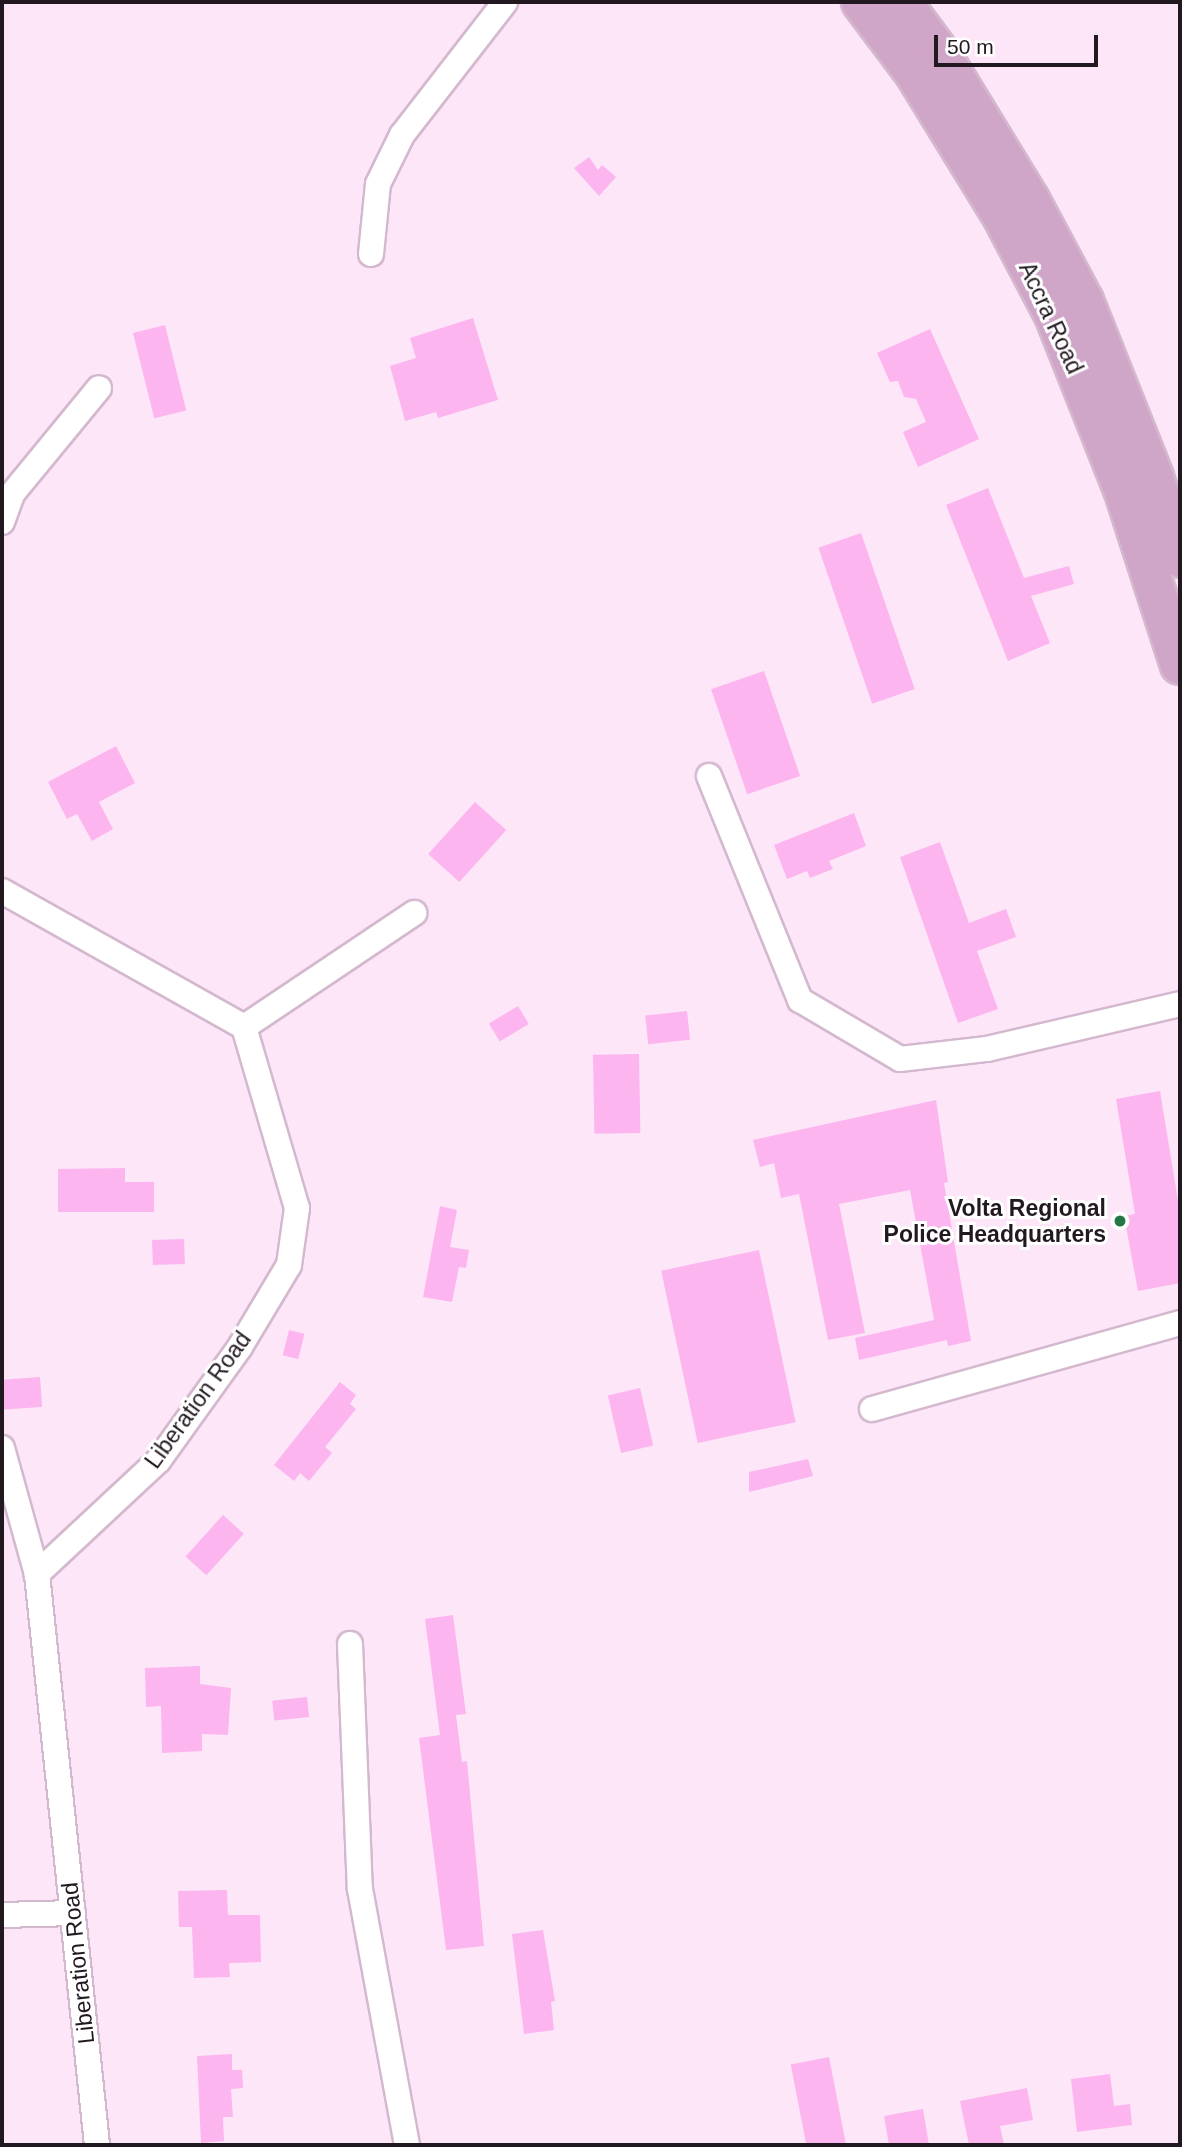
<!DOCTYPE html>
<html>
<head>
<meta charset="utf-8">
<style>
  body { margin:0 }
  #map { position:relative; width:1182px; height:2147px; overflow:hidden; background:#fde6f8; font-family:Arial,sans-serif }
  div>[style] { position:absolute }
  .building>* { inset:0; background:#fdb5f0; transform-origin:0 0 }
  .roads { filter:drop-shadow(2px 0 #d4b8ce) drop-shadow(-2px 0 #d4b8ce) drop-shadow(0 2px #d4b8ce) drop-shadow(0 -2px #d4b8ce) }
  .street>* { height:24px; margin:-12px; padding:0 12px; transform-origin:12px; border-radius:12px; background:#fff }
  .primary>* { height:38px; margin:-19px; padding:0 19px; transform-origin:19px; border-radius:19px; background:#d0a6c8 }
  .dots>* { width:19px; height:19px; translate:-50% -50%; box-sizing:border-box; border:4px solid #fff; border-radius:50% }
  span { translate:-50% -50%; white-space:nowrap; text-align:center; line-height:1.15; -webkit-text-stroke:6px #fff; paint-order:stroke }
  .street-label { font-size:23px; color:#221820 }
  .poi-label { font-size:23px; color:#221820; font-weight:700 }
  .right { translate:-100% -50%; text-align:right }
  .frame { position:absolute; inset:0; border:4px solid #221820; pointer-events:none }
  .scale { position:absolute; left:934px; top:35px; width:164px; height:32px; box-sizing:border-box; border:4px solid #221820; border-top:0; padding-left:9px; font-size:21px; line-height:24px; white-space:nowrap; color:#221820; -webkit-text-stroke:5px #fff; paint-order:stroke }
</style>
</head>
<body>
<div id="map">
  <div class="building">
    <i style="clip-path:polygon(589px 157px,598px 170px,602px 165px,616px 177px,599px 196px,574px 168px)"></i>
    <i style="clip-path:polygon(473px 318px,498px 400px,438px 418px,436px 412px,405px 421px,390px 366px,416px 358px,410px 338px)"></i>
    <i style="left:165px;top:325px;width:88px;height:33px;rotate:76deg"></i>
    <i style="clip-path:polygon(930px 329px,979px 439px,918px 467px,903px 432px,926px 422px,916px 399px,904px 397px,898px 381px,890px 382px,877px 353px)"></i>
    <i style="clip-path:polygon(988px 488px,1024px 578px,1069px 566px,1074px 584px,1031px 596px,1050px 643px,1008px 661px,946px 505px)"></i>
    <i style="left:861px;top:533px;width:165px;height:45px;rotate:71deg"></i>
    <i style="left:764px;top:671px;width:111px;height:56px;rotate:71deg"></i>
    <i style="clip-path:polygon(116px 746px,135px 783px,99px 802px,113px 829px,92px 841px,77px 814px,67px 819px,48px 782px)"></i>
    <i style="left:475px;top:802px;width:42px;height:70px;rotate:42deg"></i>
    <i style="clip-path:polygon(854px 813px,866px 846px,829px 861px,833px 869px,810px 878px,807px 871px,787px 879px,774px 845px)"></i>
    <i style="clip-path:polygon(940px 842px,969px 923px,1006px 909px,1016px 937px,977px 951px,998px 1009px,958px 1023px,900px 857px)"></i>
    <i style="left:518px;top:1006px;width:21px;height:34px;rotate:59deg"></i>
    <i style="left:687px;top:1011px;width:29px;height:42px;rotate:84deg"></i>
    <i style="left:639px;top:1054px;width:79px;height:46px;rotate:89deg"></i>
    <i style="clip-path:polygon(1160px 1091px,1180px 1213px,1180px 1283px,1138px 1291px,1124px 1216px,1135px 1214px,1116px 1099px)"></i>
    <i style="clip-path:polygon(936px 1100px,948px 1182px,944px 1183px,971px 1341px,948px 1346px,947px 1340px,859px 1360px,855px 1338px,934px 1320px,910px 1190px,839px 1204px,865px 1333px,828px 1340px,799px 1194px,781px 1198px,774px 1163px,760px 1167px,753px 1140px)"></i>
    <i style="clip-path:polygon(125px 1168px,125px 1182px,154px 1182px,154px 1212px,58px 1212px,58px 1169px)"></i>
    <i style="clip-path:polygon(440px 1206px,457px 1210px,450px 1247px,469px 1250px,466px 1268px,459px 1267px,452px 1302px,423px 1297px)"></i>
    <i style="left:184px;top:1239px;width:25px;height:32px;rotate:88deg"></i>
    <i style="left:759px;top:1250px;width:176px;height:100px;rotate:78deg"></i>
    <i style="left:289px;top:1330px;width:16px;height:26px;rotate:14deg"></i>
    <i style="left:40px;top:1377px;width:30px;height:38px;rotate:86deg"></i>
    <i style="clip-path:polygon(340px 1382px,356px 1395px,350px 1404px,356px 1409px,325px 1447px,332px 1453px,309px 1481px,300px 1473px,294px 1481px,274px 1465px)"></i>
    <i style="left:640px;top:1388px;width:59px;height:33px;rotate:77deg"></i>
    <i style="clip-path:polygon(808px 1459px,813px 1476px,749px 1492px,749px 1472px)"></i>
    <i style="left:223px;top:1515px;width:28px;height:56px;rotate:42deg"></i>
    <i style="clip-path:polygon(453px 1615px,466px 1714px,456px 1715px,462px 1762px,467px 1761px,484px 1946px,446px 1950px,419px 1738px,440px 1735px,425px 1619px)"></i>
    <i style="clip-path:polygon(200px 1666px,200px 1684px,231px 1688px,228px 1735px,202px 1734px,202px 1751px,162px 1753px,161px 1706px,146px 1707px,145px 1668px)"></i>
    <i style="left:307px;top:1697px;width:20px;height:35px;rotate:84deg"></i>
    <i style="clip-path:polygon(227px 1890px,228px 1915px,260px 1915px,261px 1962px,229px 1963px,230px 1977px,194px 1978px,192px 1927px,179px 1927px,178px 1891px)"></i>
    <i style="clip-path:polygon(543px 1930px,555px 2001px,551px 2002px,554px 2030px,524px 2034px,512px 1934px)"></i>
    <i style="clip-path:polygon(232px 2054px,232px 2070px,242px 2070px,243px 2088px,231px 2089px,233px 2117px,223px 2117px,224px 2141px,201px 2143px,197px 2056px)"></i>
    <i style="left:829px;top:2057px;width:90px;height:39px;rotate:79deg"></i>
    <i style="clip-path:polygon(1110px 2074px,1114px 2106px,1130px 2104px,1132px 2125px,1077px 2132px,1071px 2079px)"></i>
    <i style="clip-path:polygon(1027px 2088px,1033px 2120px,1000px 2126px,1004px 2145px,969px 2145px,960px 2101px)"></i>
    <i style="clip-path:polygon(923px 2109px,929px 2145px,889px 2145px,884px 2116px)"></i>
  </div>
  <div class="roads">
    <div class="street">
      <i style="left:371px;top:254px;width:70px;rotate:-84.3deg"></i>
      <i style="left:378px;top:184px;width:55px;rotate:-63.9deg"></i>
      <i style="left:402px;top:135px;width:168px;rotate:-52.2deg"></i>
      <i style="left:2px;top:522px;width:30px;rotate:-70deg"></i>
      <i style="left:12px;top:494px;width:137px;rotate:-50.6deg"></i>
      <i style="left:709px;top:776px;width:242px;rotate:67.9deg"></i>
      <i style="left:800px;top:1000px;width:116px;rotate:30.5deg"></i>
      <i style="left:900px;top:1059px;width:88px;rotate:-6.6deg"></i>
      <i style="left:987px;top:1049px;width:198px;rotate:-13.1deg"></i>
      <i style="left:2px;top:891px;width:278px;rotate:29.3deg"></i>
      <i style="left:244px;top:1027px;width:189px;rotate:73.7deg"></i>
      <i style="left:297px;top:1208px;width:58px;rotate:98deg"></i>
      <i style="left:289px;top:1265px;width:96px;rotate:120.9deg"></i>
      <i style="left:240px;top:1347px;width:140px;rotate:125.7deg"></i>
      <i style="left:158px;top:1461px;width:166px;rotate:137deg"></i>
      <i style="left:37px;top:1574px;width:574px;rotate:84deg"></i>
      <i style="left:244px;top:1027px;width:205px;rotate:-33.8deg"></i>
      <i style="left:872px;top:1409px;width:320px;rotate:-15.6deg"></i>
      <i style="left:2px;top:1448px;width:131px;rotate:74.5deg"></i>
      <i style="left:350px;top:1644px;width:245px;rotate:87.7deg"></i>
      <i style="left:360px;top:1889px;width:260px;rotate:79.6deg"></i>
      <i style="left:2px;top:1915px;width:71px;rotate:-1.6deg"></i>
    </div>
    <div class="primary">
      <i style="left:861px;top:2px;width:90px;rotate:53.1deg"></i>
      <i style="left:915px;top:74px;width:167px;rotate:58.5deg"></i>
      <i style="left:1002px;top:216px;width:112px;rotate:62.3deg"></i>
      <i style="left:1054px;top:315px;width:187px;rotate:68.4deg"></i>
      <i style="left:1123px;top:489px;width:185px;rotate:72.1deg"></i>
      <i style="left:902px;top:2px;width:67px;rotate:53.5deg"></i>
      <i style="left:942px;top:56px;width:169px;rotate:58.6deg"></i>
      <i style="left:1030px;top:200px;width:115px;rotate:61.9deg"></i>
      <i style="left:1084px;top:301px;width:189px;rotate:68.3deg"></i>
      <i style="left:1154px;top:477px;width:85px;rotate:72.2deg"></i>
    </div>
  </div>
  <div class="dots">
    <i style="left:1120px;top:1221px;background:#277646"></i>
  </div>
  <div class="street-label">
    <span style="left:1051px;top:318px;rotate:65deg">Accra Road</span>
    <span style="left:198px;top:1400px;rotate:-54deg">Liberation Road</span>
    <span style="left:78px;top:1963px;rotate:-96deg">Liberation Road</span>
  </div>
  <div class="poi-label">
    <span class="right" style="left:1106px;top:1221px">Volta Regional<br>Police Headquarters</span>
  </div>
  <div class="frame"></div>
  <div class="scale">50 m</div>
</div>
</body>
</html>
